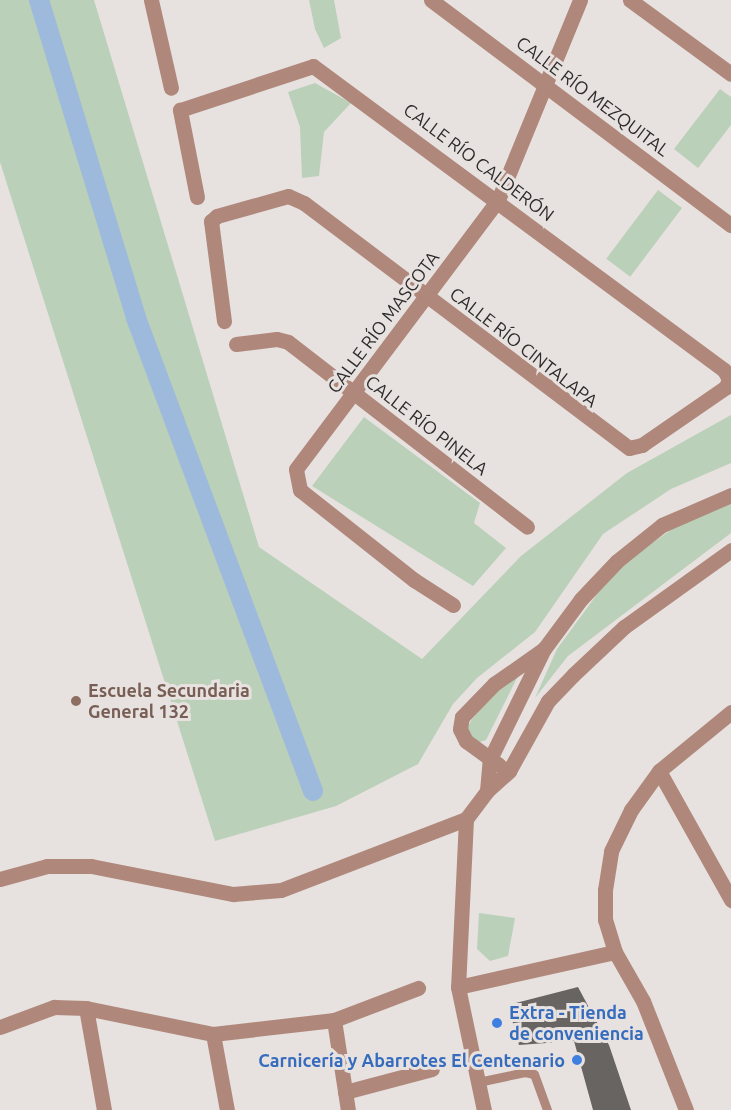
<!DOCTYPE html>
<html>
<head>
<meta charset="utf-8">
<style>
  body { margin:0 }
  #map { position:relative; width:731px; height:1110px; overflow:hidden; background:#e7e2e0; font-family:Ubuntu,sans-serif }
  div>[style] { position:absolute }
  .green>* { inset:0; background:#bbd0b9; transform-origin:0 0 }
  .canal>* { height:20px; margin:-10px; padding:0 10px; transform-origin:10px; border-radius:10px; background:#9db9db }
  .building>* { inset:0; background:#686461 }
  .lane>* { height:9px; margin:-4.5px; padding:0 4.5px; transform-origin:4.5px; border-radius:4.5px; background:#b0887b }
  .street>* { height:15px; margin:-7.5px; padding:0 7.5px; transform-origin:7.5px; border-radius:7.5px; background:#b0887b }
  .dots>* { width:16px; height:16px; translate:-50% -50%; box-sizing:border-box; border:3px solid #e7e2e0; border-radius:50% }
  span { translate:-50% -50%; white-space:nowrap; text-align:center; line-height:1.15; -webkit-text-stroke:6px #e7e2e0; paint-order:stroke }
  .street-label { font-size:18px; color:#2e2c2b }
  .education-label { font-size:18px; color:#785e54; font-weight:700 }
  .left { translate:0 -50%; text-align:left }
  .shop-label { font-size:18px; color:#366cbe; font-weight:700 }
  .right { translate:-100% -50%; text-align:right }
</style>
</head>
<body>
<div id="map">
  <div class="green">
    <i style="clip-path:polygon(0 0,94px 0,259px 547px,422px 659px,521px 556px,627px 473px,731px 415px,731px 463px,671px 489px,603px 534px,535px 632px,477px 678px,453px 704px,418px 764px,336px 806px,215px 841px,0 162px)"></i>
    <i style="clip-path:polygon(309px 0,334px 0,341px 38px,324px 48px,315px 29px)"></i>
    <i style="clip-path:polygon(315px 83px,351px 103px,324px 132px,319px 176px,302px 178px,300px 127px,288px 92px)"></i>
    <i style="clip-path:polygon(720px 89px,731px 97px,731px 125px,698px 168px,674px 149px)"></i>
    <i style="left:658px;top:190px;width:30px;height:86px;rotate:37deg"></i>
    <i style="clip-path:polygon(364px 417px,480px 503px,474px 523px,506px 548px,473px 586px,312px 486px)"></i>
    <i style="clip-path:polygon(731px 504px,731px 533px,568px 656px,535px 698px,557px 649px,606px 582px,628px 560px,678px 525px)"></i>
    <i style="clip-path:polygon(518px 676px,486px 740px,477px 743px,467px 728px,472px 719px,492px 696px)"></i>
    <i style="clip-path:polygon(479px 913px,515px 918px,508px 956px,490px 961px,477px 949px)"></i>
  </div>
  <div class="canal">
    <i style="left:39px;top:0;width:332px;rotate:73deg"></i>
    <i style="left:136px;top:318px;width:505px;rotate:69.48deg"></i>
  </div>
  <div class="building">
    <i style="clip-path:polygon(578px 987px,609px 1045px,631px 1110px,593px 1110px,574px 1041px,519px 1045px,508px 1005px)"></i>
  </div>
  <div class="lane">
    <i style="left:478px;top:1082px;width:48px;rotate:-12deg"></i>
    <i style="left:525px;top:1072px;width:9px;rotate:13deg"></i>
    <i style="left:534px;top:1074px;width:38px;rotate:70deg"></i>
  </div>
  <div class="street">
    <i style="left:151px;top:0;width:90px;rotate:77.2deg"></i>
    <i style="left:431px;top:0;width:375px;rotate:36.9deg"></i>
    <i style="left:630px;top:0;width:125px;rotate:36.2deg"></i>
    <i style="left:197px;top:197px;width:89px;rotate:-101.1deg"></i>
    <i style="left:180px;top:110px;width:140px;rotate:-18.3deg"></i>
    <i style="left:313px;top:66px;width:511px;rotate:36.49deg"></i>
    <i style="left:724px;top:370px;width:10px;rotate:61deg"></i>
    <i style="left:729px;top:379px;width:9px;rotate:111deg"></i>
    <i style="left:726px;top:387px;width:102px;rotate:145.4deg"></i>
    <i style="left:642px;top:445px;width:13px;rotate:167deg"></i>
    <i style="left:629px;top:448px;width:407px;rotate:-143deg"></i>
    <i style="left:304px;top:203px;width:17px;rotate:-156deg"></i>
    <i style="left:288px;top:196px;width:74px;rotate:164.3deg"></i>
    <i style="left:217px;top:216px;width:8px;rotate:140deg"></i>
    <i style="left:211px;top:221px;width:101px;rotate:82.6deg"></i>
    <i style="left:236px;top:344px;width:41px;rotate:-7deg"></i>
    <i style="left:277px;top:339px;width:11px;rotate:15deg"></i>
    <i style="left:288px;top:342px;width:302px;rotate:37.7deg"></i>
    <i style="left:453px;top:605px;width:46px;rotate:-147.3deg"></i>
    <i style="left:414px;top:580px;width:145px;rotate:-141.7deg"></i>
    <i style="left:300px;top:490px;width:21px;rotate:-101deg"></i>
    <i style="left:296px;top:469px;width:336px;rotate:-53.1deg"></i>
    <i style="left:498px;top:200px;width:216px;rotate:-67.7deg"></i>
    <i style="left:499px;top:765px;width:41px;rotate:-144deg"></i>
    <i style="left:466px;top:741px;width:13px;rotate:-117deg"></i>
    <i style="left:460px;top:729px;width:12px;rotate:-81deg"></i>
    <i style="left:462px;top:717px;width:46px;rotate:-45.9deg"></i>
    <i style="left:494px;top:684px;width:61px;rotate:-35deg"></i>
    <i style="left:659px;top:771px;width:148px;rotate:60.8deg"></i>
    <i style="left:487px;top:791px;width:32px;rotate:-85deg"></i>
    <i style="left:490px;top:759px;width:123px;rotate:-63.9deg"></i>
    <i style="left:544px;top:649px;width:62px;rotate:-53.5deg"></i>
    <i style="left:581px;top:599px;width:52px;rotate:-46.5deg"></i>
    <i style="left:617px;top:561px;width:58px;rotate:-38.7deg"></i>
    <i style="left:662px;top:525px;width:75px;rotate:-23.5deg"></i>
    <i style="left:466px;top:819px;width:168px;rotate:92.7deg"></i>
    <i style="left:458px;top:987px;width:126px;rotate:78.1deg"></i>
    <i style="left:0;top:879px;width:49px;rotate:-15.5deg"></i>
    <i style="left:47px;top:866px;width:44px"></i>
    <i style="left:91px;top:866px;width:145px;rotate:11.2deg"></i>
    <i style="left:233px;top:894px;width:48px;rotate:-4.8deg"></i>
    <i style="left:281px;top:890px;width:198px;rotate:-21deg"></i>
    <i style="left:466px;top:819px;width:35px;rotate:-53deg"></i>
    <i style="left:487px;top:791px;width:30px;rotate:-42deg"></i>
    <i style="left:509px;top:771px;width:80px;rotate:-60.9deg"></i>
    <i style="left:548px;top:701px;width:36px;rotate:-46deg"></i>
    <i style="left:573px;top:675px;width:70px;rotate:-43.3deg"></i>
    <i style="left:624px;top:627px;width:132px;rotate:-35.7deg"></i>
    <i style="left:458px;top:987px;width:161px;rotate:-12.6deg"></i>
    <i style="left:86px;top:1008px;width:104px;rotate:80deg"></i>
    <i style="left:334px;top:1020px;width:91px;rotate:81.2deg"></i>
    <i style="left:0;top:1027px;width:58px;rotate:-20.3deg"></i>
    <i style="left:54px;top:1007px;width:32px;rotate:2deg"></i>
    <i style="left:86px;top:1008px;width:130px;rotate:11.6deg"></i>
    <i style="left:213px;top:1034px;width:122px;rotate:-6.6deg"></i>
    <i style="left:334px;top:1020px;width:90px;rotate:-20.9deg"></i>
    <i style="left:213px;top:1034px;width:77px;rotate:79.6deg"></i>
    <i style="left:345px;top:1092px;width:90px;rotate:-14.8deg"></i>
    <i style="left:686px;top:1110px;width:117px;rotate:-111.5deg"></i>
    <i style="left:643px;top:1001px;width:56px;rotate:-119.7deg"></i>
    <i style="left:615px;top:952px;width:34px;rotate:-107deg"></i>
    <i style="left:605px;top:920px;width:30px;rotate:-90deg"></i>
    <i style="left:605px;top:890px;width:39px;rotate:-81deg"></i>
    <i style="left:611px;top:851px;width:46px;rotate:-64deg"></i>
    <i style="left:631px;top:810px;width:48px;rotate:-54.3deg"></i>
    <i style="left:659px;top:771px;width:93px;rotate:-39.3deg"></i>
  </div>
  <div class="dots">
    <i style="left:76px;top:701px;background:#8d6e63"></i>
    <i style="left:497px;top:1023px;background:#3f7fe0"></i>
    <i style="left:577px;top:1060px;background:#3f7fe0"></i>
  </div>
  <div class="street-label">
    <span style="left:593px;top:96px;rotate:37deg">CALLE RÍO MEZQUITAL</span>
    <span style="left:479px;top:162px;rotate:37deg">CALLE RÍO CALDERÓN</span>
    <span style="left:383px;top:322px;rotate:-53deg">CALLE RÍO MASCOTA</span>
    <span style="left:524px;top:347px;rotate:38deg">CALLE RÍO CINTALAPA</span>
    <span style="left:427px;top:425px;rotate:38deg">CALLE RÍO PINELA</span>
  </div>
  <div class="education-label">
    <span class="left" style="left:88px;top:701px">Escuela Secundaria<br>General 132</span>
  </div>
  <div class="shop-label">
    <span class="left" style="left:509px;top:1023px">Extra - Tienda<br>de conveniencia</span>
    <span class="right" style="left:565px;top:1060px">Carnicería y Abarrotes El Centenario</span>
  </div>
</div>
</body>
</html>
